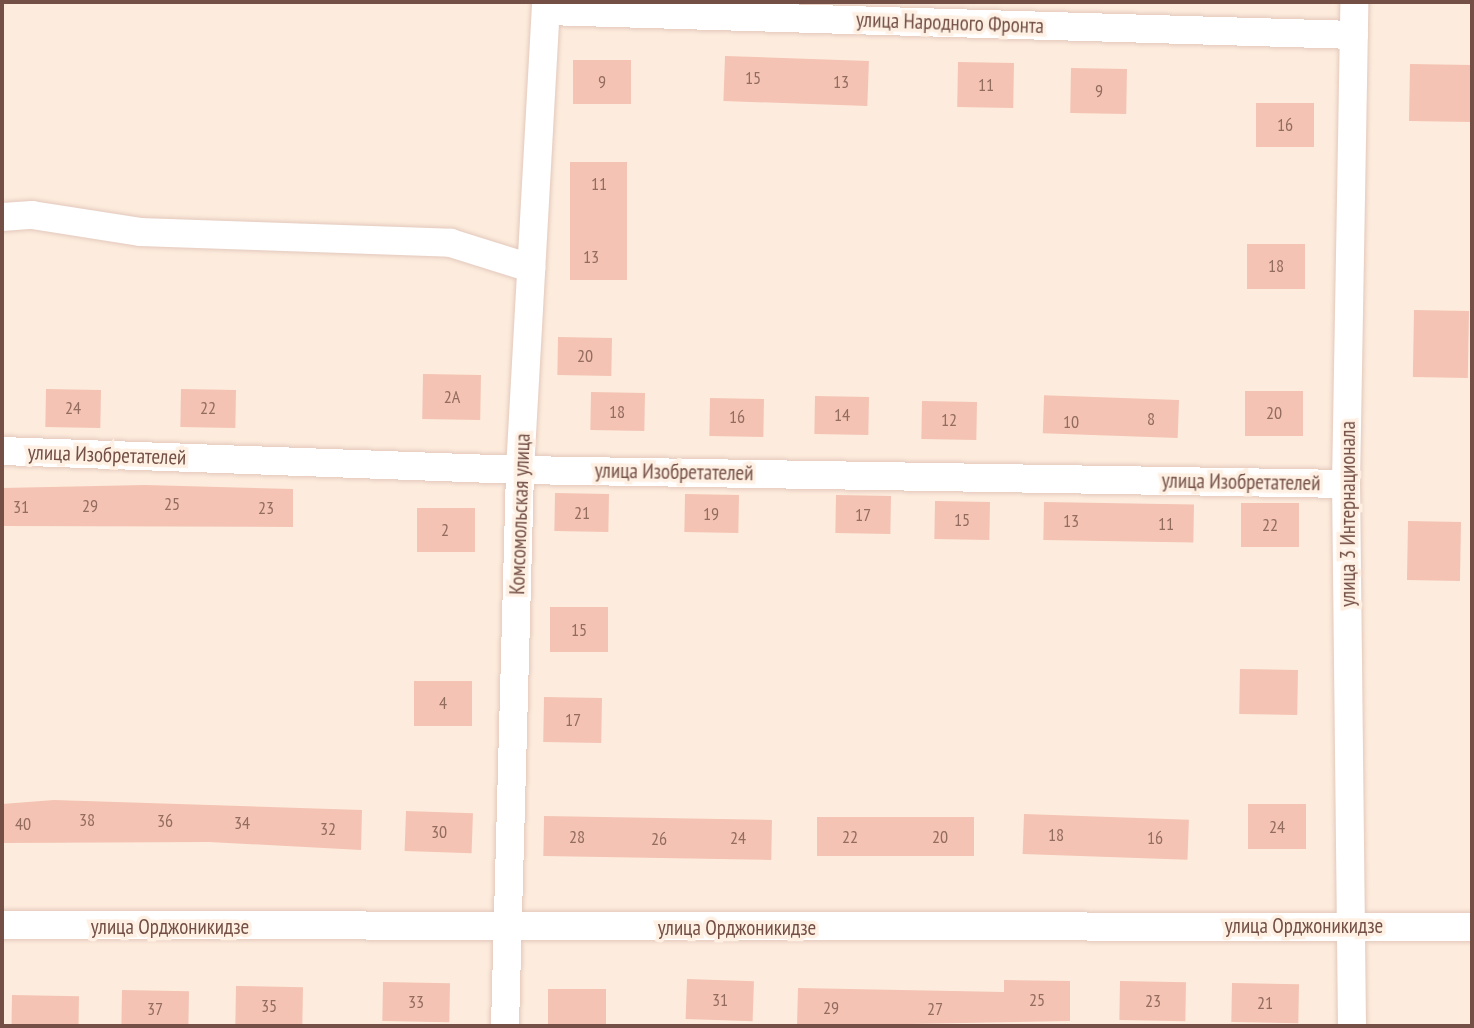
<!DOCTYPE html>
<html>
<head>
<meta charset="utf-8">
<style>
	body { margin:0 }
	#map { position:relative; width:1474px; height:1028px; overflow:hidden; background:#fdecdd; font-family:"PT Sans Narrow",sans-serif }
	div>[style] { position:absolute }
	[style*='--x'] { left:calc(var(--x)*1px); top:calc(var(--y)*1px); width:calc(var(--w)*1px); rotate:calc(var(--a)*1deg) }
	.building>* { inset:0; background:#f4c3b3; transform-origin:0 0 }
	.roads { filter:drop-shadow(0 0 2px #e3c8bc) drop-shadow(0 0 2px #e3c8bc) }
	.street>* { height:28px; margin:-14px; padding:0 14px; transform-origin:14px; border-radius:14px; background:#fff }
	span { translate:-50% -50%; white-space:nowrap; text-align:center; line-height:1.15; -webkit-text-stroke:7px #fff0e4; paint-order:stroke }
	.number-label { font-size:18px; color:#936c60 }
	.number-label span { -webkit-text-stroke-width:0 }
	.street-label { font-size:21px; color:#734f45 }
	.frame { position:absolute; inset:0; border:4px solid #734f45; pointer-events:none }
</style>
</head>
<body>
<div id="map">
	<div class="building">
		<i style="left:725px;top:56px;width:144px;height:45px;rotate:2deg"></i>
		<i style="left:573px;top:60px;width:58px;height:44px"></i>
		<i style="left:958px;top:62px;width:56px;height:45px;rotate:1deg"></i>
		<i style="left:1410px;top:64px;width:62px;height:57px;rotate:1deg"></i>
		<i style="left:1071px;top:68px;width:56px;height:45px;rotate:1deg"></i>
		<i style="left:1256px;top:103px;width:58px;height:44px"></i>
		<i style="left:570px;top:162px;width:57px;height:118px"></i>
		<i style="left:1247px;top:244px;width:58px;height:45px"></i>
		<i style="left:1414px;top:310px;width:55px;height:67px;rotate:1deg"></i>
		<i style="left:558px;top:337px;width:54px;height:38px;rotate:1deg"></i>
		<i style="left:423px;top:374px;width:58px;height:45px;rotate:1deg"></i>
		<i style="left:46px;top:389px;width:55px;height:38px;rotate:1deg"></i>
		<i style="left:181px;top:389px;width:55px;height:38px;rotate:1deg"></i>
		<i style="left:1245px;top:391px;width:58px;height:45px"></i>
		<i style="left:591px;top:392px;width:54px;height:38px;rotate:1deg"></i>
		<i style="left:815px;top:396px;width:54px;height:38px;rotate:1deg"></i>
		<i style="left:710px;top:398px;width:54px;height:38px;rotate:1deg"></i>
		<i style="left:1179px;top:400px;width:38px;height:135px;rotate:92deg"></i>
		<i style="left:922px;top:401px;width:55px;height:38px;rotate:1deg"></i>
		<i style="clip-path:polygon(145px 485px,293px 489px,293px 527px,2px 526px,2px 488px)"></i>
		<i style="left:555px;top:493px;width:54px;height:38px;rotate:1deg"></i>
		<i style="left:685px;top:494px;width:54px;height:38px;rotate:1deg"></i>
		<i style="left:836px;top:495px;width:55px;height:38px;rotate:1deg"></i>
		<i style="left:935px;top:501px;width:55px;height:38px;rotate:1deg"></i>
		<i style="left:1044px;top:502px;width:150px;height:38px;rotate:1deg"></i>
		<i style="left:1241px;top:503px;width:58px;height:44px"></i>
		<i style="left:417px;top:508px;width:58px;height:44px"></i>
		<i style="left:1408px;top:521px;width:53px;height:59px;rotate:1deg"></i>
		<i style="left:550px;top:607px;width:58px;height:45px"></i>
		<i style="left:1240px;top:669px;width:58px;height:45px;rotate:1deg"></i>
		<i style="left:414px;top:681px;width:58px;height:45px"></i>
		<i style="left:544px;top:697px;width:58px;height:45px;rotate:1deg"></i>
		<i style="clip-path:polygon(54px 800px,362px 810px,361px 850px,209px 842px,2px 843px,2px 804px)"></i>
		<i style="left:1248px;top:804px;width:58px;height:45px"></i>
		<i style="left:406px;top:811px;width:67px;height:40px;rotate:2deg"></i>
		<i style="left:1024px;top:814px;width:165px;height:40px;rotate:2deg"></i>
		<i style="left:544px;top:816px;width:228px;height:40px;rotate:1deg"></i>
		<i style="left:817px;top:817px;width:157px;height:39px"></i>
		<i style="left:687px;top:979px;width:67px;height:40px;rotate:2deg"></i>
		<i style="clip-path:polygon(1004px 980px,1070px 981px,1070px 1021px,797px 1026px,798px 988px,1004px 992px)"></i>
		<i style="left:1120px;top:981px;width:66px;height:39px;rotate:1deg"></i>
		<i style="left:383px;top:982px;width:67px;height:39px;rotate:1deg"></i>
		<i style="left:1232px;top:983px;width:67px;height:39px;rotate:1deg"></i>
		<i style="left:236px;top:986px;width:67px;height:39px;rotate:1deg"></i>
		<i style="left:548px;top:989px;width:58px;height:37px"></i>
		<i style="left:122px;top:990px;width:67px;height:36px;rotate:1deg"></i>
		<i style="left:12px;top:995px;width:67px;height:31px;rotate:1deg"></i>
	</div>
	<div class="roads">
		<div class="street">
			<i style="--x:546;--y:11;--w:808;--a:1.7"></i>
			<i style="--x:2;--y:217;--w:30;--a:-4"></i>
			<i style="--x:32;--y:215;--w:109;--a:8.9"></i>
			<i style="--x:140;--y:232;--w:311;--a:2"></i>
			<i style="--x:451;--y:243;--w:84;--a:17.4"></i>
			<i style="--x:2;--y:451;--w:518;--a:2.1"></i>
			<i style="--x:520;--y:470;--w:826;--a:0.97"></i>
			<i style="--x:2;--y:925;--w:1470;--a:0.08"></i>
			<i style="--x:505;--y:1026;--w:556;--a:-88.45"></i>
			<i style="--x:520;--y:470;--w:469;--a:-86.8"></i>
			<i style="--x:1352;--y:1026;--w:542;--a:-90.63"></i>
			<i style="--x:1346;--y:484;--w:482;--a:-89"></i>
		</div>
	</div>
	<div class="number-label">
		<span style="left:753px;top:78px">15</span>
		<span style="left:602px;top:82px">9</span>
		<span style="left:841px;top:82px">13</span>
		<span style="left:986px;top:85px">11</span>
		<span style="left:1099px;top:91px">9</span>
		<span style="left:1285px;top:125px">16</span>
		<span style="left:599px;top:184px">11</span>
		<span style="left:591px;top:257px">13</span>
		<span style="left:1276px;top:266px">18</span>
		<span style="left:585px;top:356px">20</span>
		<span style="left:452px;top:397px">2А</span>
		<span style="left:73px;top:408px">24</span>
		<span style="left:208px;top:408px">22</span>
		<span style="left:617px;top:412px">18</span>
		<span style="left:1274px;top:413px">20</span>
		<span style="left:842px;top:415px">14</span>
		<span style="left:737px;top:417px">16</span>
		<span style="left:1151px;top:419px">8</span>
		<span style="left:949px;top:420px">12</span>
		<span style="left:1071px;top:422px">10</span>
		<span style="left:172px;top:504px">25</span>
		<span style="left:90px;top:506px">29</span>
		<span style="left:21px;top:507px">31</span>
		<span style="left:266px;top:508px">23</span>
		<span style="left:582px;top:513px">21</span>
		<span style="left:711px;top:514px">19</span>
		<span style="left:863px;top:515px">17</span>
		<span style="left:962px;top:520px">15</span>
		<span style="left:1071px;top:521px">13</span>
		<span style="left:1166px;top:524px">11</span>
		<span style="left:1270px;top:525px">22</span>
		<span style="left:445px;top:530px">2</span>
		<span style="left:579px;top:630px">15</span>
		<span style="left:443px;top:703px">4</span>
		<span style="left:573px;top:720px">17</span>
		<span style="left:87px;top:820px">38</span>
		<span style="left:165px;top:821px">36</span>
		<span style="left:242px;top:823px">34</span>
		<span style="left:23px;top:824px">40</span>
		<span style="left:1277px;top:827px">24</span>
		<span style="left:328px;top:829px">32</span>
		<span style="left:439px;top:832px">30</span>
		<span style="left:1056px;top:835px">18</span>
		<span style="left:577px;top:837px">28</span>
		<span style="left:850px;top:837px">22</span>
		<span style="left:940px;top:837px">20</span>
		<span style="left:738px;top:838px">24</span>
		<span style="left:1155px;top:838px">16</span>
		<span style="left:659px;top:839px">26</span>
		<span style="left:720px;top:1000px">31</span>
		<span style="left:1037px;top:1000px">25</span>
		<span style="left:1153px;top:1001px">23</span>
		<span style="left:416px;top:1002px">33</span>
		<span style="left:1265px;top:1003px">21</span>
		<span style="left:269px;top:1006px">35</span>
		<span style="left:831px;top:1008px">29</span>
		<span style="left:155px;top:1009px">37</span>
		<span style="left:935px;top:1009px">27</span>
	</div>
	<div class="street-label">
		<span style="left:950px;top:23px;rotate:2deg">улица Народного Фронта</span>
		<span style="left:107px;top:455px;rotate:2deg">улица Изобретателей</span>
		<span style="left:674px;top:472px;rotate:1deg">улица Изобретателей</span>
		<span style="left:1241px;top:482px;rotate:1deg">улица Изобретателей</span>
		<span style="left:520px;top:514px;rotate:-88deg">Комсомольская улица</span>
		<span style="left:1348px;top:514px;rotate:-90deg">улица 3 Интернационала</span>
		<span style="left:1304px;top:926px">улица Орджоникидзе</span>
		<span style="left:170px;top:927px">улица Орджоникидзе</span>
		<span style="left:737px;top:928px">улица Орджоникидзе</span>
	</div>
	<div class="frame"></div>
</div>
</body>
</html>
